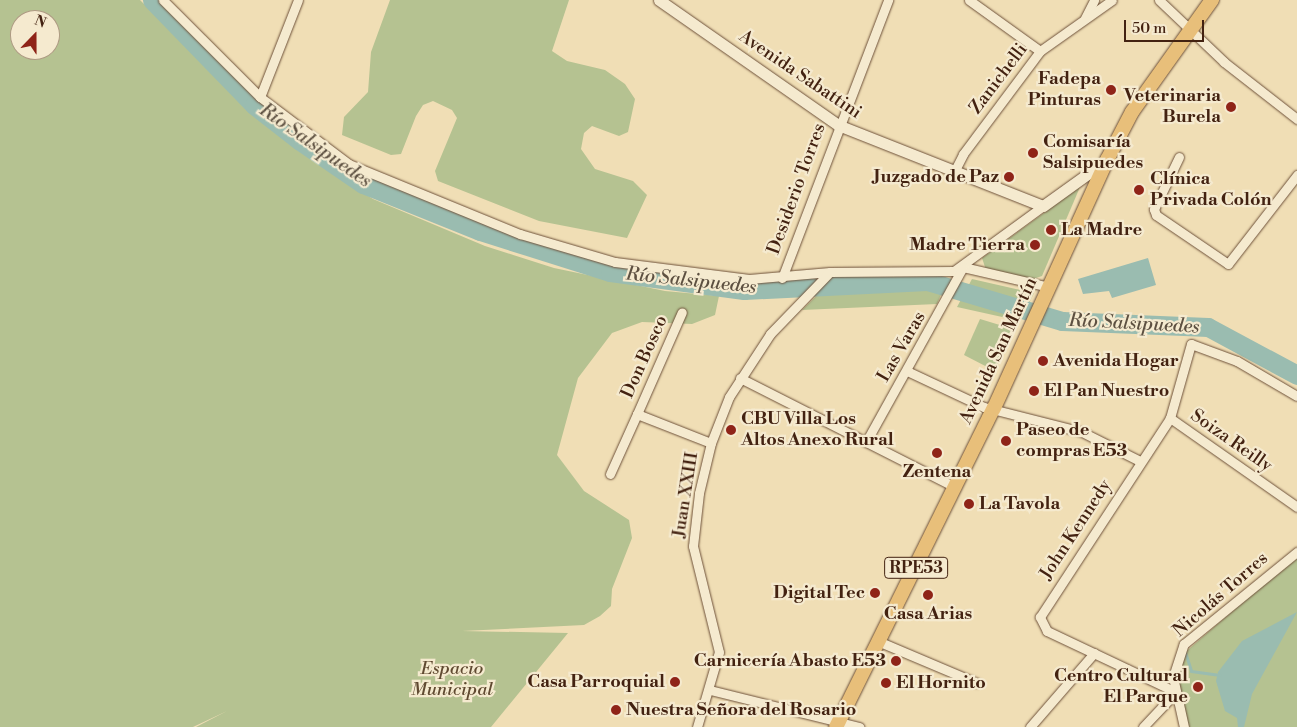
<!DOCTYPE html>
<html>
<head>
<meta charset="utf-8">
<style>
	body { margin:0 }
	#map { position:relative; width:1297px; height:727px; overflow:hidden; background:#f0deb5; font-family:"Libre Bodoni",serif }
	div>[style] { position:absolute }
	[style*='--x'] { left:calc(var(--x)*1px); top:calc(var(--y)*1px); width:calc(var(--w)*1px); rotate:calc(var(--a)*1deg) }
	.green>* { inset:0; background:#b5c291 }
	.water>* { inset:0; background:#9abcb0 }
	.stream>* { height:3px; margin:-1.5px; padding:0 1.5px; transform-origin:1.5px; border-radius:1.5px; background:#9abcb0 }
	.river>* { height:19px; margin:-9.5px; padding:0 9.5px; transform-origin:9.5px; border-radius:9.5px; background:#9abcb0 }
	.roads { filter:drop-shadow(0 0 1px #6e513a) drop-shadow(0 0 1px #6e513a) }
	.minor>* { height:9px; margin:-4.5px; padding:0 4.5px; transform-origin:4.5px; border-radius:4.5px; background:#f5eacf }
	.tertiary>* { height:11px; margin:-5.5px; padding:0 5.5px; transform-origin:5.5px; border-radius:5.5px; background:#f5eacf }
	.primary>* { height:14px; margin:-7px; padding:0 7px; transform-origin:7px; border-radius:7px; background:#e8bf7a }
	.dots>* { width:14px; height:14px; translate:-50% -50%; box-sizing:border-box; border:2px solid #f5eacf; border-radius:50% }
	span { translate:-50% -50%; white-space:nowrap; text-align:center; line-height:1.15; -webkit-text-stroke:4.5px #f5eacf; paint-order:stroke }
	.shield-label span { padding:1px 4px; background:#f5eacf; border:1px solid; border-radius:4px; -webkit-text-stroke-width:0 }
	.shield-label { font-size:16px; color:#432211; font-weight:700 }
	.street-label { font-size:18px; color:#432211 }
	.poi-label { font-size:18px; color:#432211; font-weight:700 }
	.right { translate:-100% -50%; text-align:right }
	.left { translate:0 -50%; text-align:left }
	.park-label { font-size:18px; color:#604a31; font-style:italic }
	.water-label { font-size:19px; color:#5d5041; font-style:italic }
	.north { position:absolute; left:10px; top:10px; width:50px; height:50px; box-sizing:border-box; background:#f5eacf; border:1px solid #ae9a83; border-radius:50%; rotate:22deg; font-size:14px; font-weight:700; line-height:20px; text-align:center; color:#432211 }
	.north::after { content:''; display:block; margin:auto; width:18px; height:22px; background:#8f2418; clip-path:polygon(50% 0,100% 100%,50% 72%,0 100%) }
	.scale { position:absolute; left:1124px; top:20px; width:80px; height:22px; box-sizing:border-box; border:2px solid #432211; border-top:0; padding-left:6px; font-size:15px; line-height:18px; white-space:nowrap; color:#432211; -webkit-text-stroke:4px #f5eacf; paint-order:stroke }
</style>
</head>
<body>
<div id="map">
	<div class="green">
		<i style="clip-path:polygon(evenodd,0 0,140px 0,257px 118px,297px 150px,373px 199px,485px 246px,554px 268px,665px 291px,719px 296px,715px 315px,692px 324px,642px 322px,612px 333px,578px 378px,557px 455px,584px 491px,629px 520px,632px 538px,612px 589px,611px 606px,600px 616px,584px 625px,462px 631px,568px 633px,491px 727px,196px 727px,227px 711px,193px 727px,0 727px,0 0,20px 20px,50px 20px,50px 50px,20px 50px,20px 20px)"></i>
		<i style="clip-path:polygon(390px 0,569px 0,552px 51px,567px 61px,605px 70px,625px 84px,635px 99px,628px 132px,619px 136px,592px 126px,584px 133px,581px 149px,595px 169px,633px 181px,647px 195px,627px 238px,539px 221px,438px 181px,435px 171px,457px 118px,452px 110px,433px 101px,423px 105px,416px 116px,401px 154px,391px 155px,342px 135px,344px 117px,368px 92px,371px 52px)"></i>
		<i style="clip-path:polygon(1080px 187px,1042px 276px,1033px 279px,986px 270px,982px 258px)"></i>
		<i style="clip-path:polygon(948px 278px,937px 304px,802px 310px,834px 279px)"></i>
		<i style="clip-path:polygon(972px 279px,1034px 293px,1020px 321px,957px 307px)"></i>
		<i style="clip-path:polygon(980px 319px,1013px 329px,995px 371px,964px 355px)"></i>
		<i style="clip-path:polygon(1297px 555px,1297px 727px,1187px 727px,1177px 676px,1182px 655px)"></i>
	</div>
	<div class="water">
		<i style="clip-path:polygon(1148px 258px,1156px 285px,1112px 298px,1109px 291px,1083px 294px,1078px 279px)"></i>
		<i style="clip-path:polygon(1297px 612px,1252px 694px,1244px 727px,1238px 727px,1237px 718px,1225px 711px,1216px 681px,1218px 672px,1242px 641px)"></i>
	</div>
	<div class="stream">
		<i style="--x:1185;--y:652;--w:20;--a:72"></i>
		<i style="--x:1191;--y:671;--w:29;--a:8"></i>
	</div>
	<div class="river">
		<i style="--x:152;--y:0;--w:146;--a:45.8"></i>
		<i style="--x:254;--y:105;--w:58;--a:38"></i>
		<i style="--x:300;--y:141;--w:76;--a:34.3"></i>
		<i style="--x:363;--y:184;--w:126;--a:21.9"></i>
		<i style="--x:480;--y:231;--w:136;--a:17.5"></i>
		<i style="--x:610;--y:272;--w:135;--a:7.7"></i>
		<i style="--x:744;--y:290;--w:183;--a:-2.8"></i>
		<i style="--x:927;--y:281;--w:141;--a:16.5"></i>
		<i style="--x:1062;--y:321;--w:146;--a:2.4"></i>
		<i style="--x:1208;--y:327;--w:101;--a:28.3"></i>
	</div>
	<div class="roads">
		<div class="minor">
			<i style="--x:163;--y:0;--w:137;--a:45"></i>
			<i style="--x:260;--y:97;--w:111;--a:37"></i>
			<i style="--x:349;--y:164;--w:185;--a:22.3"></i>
			<i style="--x:520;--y:234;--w:99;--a:16.4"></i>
			<i style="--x:615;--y:262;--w:135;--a:7.2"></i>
			<i style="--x:749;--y:279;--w:81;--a:-4.9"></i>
			<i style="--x:830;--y:272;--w:124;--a:-0.5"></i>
			<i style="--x:954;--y:271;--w:110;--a:-36.1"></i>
			<i style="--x:969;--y:0;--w:87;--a:35.7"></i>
			<i style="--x:1159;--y:0;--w:90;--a:43.6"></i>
			<i style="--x:1224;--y:62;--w:93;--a:38"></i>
			<i style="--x:1085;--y:18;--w:20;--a:-63"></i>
			<i style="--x:260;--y:97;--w:104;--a:-68.6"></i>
			<i style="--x:1179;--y:157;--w:58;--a:115.7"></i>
			<i style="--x:1154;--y:209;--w:6;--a:72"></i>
			<i style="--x:1156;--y:215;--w:87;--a:34.2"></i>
			<i style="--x:1228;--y:264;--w:113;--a:-52.2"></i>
			<i style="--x:954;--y:172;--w:20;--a:-63"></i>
			<i style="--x:963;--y:154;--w:129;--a:-53.2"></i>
			<i style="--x:1040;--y:51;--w:88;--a:-35.3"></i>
			<i style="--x:963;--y:267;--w:88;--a:13.1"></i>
			<i style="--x:782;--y:278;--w:298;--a:-69.1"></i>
			<i style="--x:907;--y:371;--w:85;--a:25.1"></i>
			<i style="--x:984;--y:407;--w:101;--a:14.3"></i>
			<i style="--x:1082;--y:432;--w:65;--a:26.6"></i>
			<i style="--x:740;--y:378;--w:241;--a:26.9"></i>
			<i style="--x:637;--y:414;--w:111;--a:-66.2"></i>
			<i style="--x:1170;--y:418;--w:155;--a:35"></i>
			<i style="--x:866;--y:442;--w:200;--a:-61"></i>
			<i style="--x:610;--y:474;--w:66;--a:-65.8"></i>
			<i style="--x:637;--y:414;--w:79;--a:21.4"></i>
			<i style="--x:880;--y:642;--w:105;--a:22.9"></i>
			<i style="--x:710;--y:690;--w:154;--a:13.9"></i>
			<i style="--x:697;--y:727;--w:78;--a:-73.7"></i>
			<i style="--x:719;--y:652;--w:109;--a:-103.8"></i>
			<i style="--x:693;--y:546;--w:53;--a:-83.5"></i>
			<i style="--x:699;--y:493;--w:51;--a:-76.5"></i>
			<i style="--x:711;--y:443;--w:49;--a:-68.6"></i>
			<i style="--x:729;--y:397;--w:75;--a:-56.9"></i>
			<i style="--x:770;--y:334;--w:86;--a:-45.9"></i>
			<i style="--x:1030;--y:727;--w:98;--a:-49.1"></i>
			<i style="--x:1143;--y:727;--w:48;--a:-46.7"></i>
			<i style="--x:1176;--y:692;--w:143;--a:-154.7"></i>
			<i style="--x:1047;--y:631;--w:16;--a:-117"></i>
			<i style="--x:1040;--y:617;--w:238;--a:-56.8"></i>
			<i style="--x:1170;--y:418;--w:77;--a:-74.2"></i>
			<i style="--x:1191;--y:344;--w:49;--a:20.3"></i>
			<i style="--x:1237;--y:361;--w:69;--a:30.3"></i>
			<i style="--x:1184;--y:727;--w:51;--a:-102.4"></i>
			<i style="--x:1173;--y:677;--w:35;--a:-72"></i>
			<i style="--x:1184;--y:644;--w:146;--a:-39.2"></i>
		</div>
		<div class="tertiary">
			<i style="--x:659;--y:0;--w:218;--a:34.9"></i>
			<i style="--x:838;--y:125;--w:220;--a:21.6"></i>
			<i style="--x:1043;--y:206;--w:79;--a:-35.7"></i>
		</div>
		<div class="primary">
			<i style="--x:836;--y:727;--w:356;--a:-63.7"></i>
			<i style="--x:994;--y:408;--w:273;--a:-65.5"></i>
			<i style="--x:1107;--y:160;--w:54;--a:-62.5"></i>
			<i style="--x:1132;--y:112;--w:138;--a:-54.5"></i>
		</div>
	</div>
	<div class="dots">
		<i style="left:1111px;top:90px;background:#8f2418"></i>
		<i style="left:1231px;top:107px;background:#8f2418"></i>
		<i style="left:1033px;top:153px;background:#8f2418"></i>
		<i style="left:1009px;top:177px;background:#8f2418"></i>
		<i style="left:1139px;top:190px;background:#8f2418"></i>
		<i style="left:1051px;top:230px;background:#8f2418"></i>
		<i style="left:1035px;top:245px;background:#8f2418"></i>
		<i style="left:1043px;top:361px;background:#8f2418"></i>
		<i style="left:1034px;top:391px;background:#8f2418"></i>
		<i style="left:731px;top:430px;background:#8f2418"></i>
		<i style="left:1006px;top:441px;background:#8f2418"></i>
		<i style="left:937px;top:453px;background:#8f2418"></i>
		<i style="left:969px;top:504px;background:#8f2418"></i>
		<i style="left:875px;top:593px;background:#8f2418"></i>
		<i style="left:928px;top:595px;background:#8f2418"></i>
		<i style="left:896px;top:661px;background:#8f2418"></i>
		<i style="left:675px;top:682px;background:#8f2418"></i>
		<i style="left:886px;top:683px;background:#8f2418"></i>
		<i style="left:1198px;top:687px;background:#8f2418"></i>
		<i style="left:616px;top:710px;background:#8f2418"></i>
	</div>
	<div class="shield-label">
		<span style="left:916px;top:568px">RPE53</span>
	</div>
	<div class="street-label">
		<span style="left:800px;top:75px;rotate:34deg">Avenida Sabattini</span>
		<span style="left:999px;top:79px;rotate:-53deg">Zanichelli</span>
		<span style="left:797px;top:189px;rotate:-70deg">Desiderio Torres</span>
		<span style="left:902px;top:347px;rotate:-60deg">Las Varas</span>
		<span style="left:999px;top:351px;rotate:-65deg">Avenida San Martín</span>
		<span style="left:645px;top:357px;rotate:-66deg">Don Bosco</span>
		<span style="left:1231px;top:441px;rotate:35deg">Soiza Reilly</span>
		<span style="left:686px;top:495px;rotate:-81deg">Juan XXIII</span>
		<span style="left:1076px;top:530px;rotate:-57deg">John Kennedy</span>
		<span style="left:1221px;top:595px;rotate:-41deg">Nicolás Torres</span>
	</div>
	<div class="poi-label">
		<span class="right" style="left:1101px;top:90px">Fadepa<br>Pinturas</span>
		<span class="right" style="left:1221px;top:107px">Veterinaria<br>Burela</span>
		<span class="left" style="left:1043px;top:153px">Comisaría<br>Salsipuedes</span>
		<span class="right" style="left:999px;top:177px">Juzgado de Paz</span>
		<span class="left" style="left:1150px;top:190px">Clínica<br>Privada Colón</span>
		<span class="left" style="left:1061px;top:230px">La Madre</span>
		<span class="right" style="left:1025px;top:245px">Madre Tierra</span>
		<span class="left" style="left:1053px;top:361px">Avenida Hogar</span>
		<span class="left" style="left:1044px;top:391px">El Pan Nuestro</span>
		<span class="left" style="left:741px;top:430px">CBU Villa Los<br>Altos Anexo Rural</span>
		<span class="left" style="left:1016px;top:441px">Paseo de<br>compras E53</span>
		<span style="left:937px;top:472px">Zentena</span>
		<span class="left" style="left:979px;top:504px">La Tavola</span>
		<span class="right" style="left:865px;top:593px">Digital Tec</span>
		<span style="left:928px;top:614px">Casa Arias</span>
		<span class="right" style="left:886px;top:661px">Carnicería Abasto E53</span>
		<span class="right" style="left:1188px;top:687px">Centro Cultural<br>El Parque</span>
		<span class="right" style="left:665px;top:682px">Casa Parroquial</span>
		<span class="left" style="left:896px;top:683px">El Hornito</span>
		<span class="left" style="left:626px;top:710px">Nuestra Señora del Rosario</span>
	</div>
	<div class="park-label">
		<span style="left:452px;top:680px">Espacio<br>Municipal</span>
	</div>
	<div class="water-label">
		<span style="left:315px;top:146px;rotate:35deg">Río Salsipuedes</span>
		<span style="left:691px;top:281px;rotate:6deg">Río Salsipuedes</span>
		<span style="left:1134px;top:324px;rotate:3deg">Río Salsipuedes</span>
	</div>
	<div class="north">N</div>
	<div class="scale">50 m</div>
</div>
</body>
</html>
